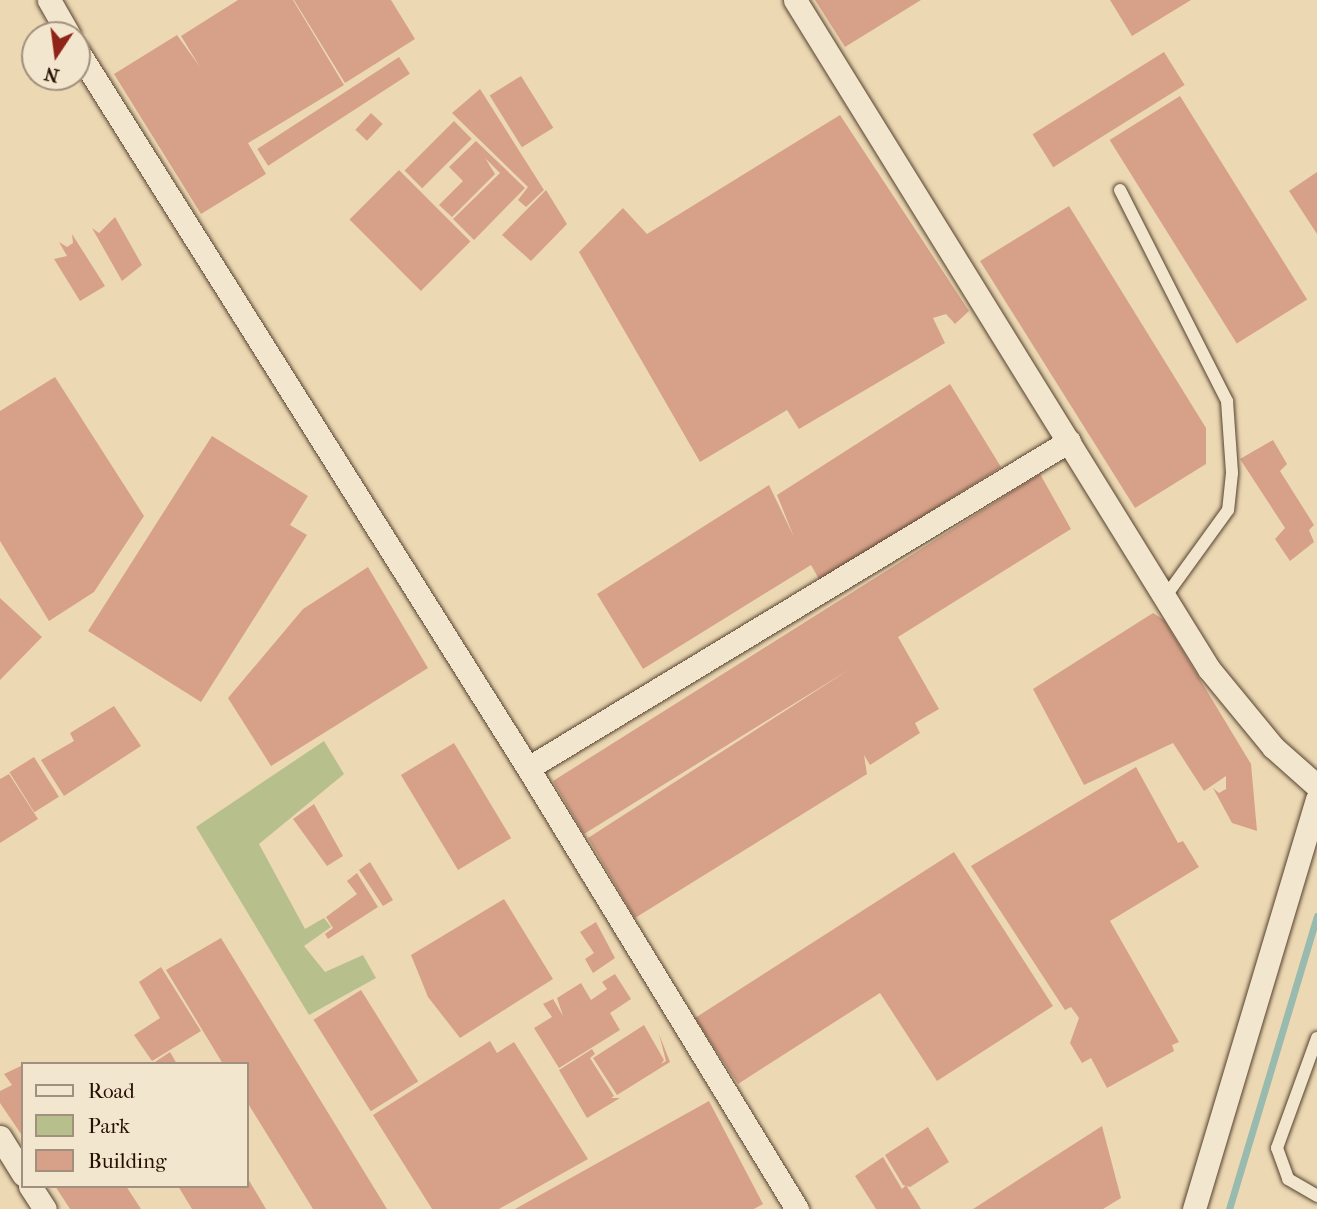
<!DOCTYPE html>
<html>
<head>
<meta charset="utf-8">
<style>
	body { margin:0 }
	#map { position:relative; width:1317px; height:1209px; overflow:hidden; background:#ecd9b3; font-family:"IM FELL French Canon",serif }
	div>[style] { position:absolute }
	[style*='--x'] { left:calc(var(--x)*1px); top:calc(var(--y)*1px); width:calc(var(--w)*1px); rotate:calc(var(--a)*1deg) }
	.green>* { inset:0; background:#b7bf8d }
	.stream>* { height:7px; margin:-3.5px; padding:0 3.5px; transform-origin:3.5px; border-radius:3.5px; background:#99baae }
	.building>* { inset:0; background:#d7a189; transform-origin:0 0 }
	.roads { filter:drop-shadow(0 0 2px #574230) drop-shadow(0 0 2px #574230) }
	.service>* { height:12px; margin:-6px; padding:0 6px; transform-origin:6px; border-radius:6px; background:#f3e6ce }
	.minor>* { height:23px; margin:-11.5px; padding:0 11.5px; transform-origin:11.5px; border-radius:11.5px; background:#f3e6ce }
	span { translate:-50% -50%; white-space:nowrap; text-align:center; line-height:1.15; -webkit-text-stroke:7px #f3e6ce; paint-order:stroke }
	.legend { position:absolute; left:21px; top:1062px; width:228px; height:126px; box-sizing:border-box; background:#f3e6ce; border:2px solid #a1907d; margin:0; padding:9px 12px; list-style:none; font-size:21px; color:#251004 }
	.legend li { display:flex; align-items:center; gap:14px; height:35px }
	.legend b { width:35px; border:2px solid #a1907d }
	.north { position:absolute; left:21px; top:21px; width:70px; height:70px; box-sizing:border-box; background:#f3e6ce; border:2px solid #a1907d; border-radius:50%; rotate:193deg; font-size:19px; font-weight:700; line-height:28px; text-align:center; color:#251004 }
	.north::after { content:''; display:block; margin:auto; width:24px; height:32px; background:#8f2418; clip-path:polygon(50% 0,100% 100%,50% 72%,0 100%) }
</style>
</head>
<body>
<div id="map">
	<div class="green">
		<i style="clip-path:polygon(324px 741px,344px 774px,259px 844px,305px 929px,324px 918px,331px 927px,304px 946px,325px 972px,363px 955px,376px 978px,309px 1015px,196px 827px)"></i>
	</div>
	<div class="stream">
		<i style="--x:1229;--y:1209;--w:306;--a:-73.3"></i>
	</div>
	<div class="building">
		<i style="clip-path:polygon(238px 0,293px 0,344px 85px,248px 143px,266px 174px,201px 214px,114px 74px,177px 35px,200px 67px,181px 36px)"></i>
		<i style="clip-path:polygon(294px 0,391px 0,415px 39px,345px 83px)"></i>
		<i style="clip-path:polygon(815px 0,921px 0,845px 47px)"></i>
		<i style="clip-path:polygon(1110px 0,1191px 0,1132px 36px)"></i>
		<i style="left:1164px;top:52px;width:39px;height:155px;rotate:58deg"></i>
		<i style="left:399px;top:57px;width:20px;height:169px;rotate:57deg"></i>
		<i style="left:521px;top:76px;width:61px;height:37px;rotate:58deg"></i>
		<i style="clip-path:polygon(480px 89px,544px 190px,526px 207px,518px 200px,528px 187px,452px 113px)"></i>
		<i style="left:1180px;top:96px;width:240px;height:83px;rotate:58deg"></i>
		<i style="left:371px;top:113px;width:16px;height:23px;rotate:43deg"></i>
		<i style="clip-path:polygon(840px 115px,969px 311px,955px 324px,946px 314px,933px 318px,945px 343px,799px 429px,787px 410px,700px 462px,579px 252px,623px 208px,647px 234px)"></i>
		<i style="left:454px;top:121px;width:25px;height:70px;rotate:45deg"></i>
		<i style="clip-path:polygon(476px 141px,525px 188px,474px 240px,453px 219px,500px 173px,485px 158px,495px 174px,452px 217px,439px 205px,463px 181px,449px 167px)"></i>
		<i style="left:399px;top:170px;width:101px;height:70px;rotate:45deg"></i>
		<i style="clip-path:polygon(1317px 172px,1317px 234px,1289px 191px)"></i>
		<i style="clip-path:polygon(546px 190px,567px 224px,531px 261px,502px 235px)"></i>
		<i style="clip-path:polygon(1069px 206px,1206px 428px,1206px 464px,1135px 508px,980px 261px)"></i>
		<i style="clip-path:polygon(115px 217px,142px 265px,122px 281px,92px 228px,99px 233px)"></i>
		<i style="clip-path:polygon(72px 234px,105px 286px,80px 301px,54px 259px,67px 256px,59px 242px,67px 247px,73px 243px)"></i>
		<i style="clip-path:polygon(55px 377px,144px 516px,94px 592px,49px 621px,0 541px,0 411px)"></i>
		<i style="clip-path:polygon(950px 384px,1001px 467px,820px 581px,811px 565px,643px 669px,597px 594px,769px 485px,794px 537px,777px 495px)"></i>
		<i style="clip-path:polygon(212px 436px,308px 496px,290px 525px,307px 535px,201px 702px,88px 631px)"></i>
		<i style="clip-path:polygon(1273px 440px,1287px 464px,1280px 471px,1314px 525px,1309px 530px,1314px 542px,1290px 561px,1275px 539px,1285px 528px,1240px 459px)"></i>
		<i style="clip-path:polygon(1040px 474px,1071px 529px,898px 637px,939px 709px,915px 723px,920px 733px,870px 765px,864px 755px,867px 774px,635px 918px,588px 838px,850px 669px,584px 834px,553px 781px)"></i>
		<i style="clip-path:polygon(368px 567px,428px 668px,271px 766px,228px 698px,303px 609px)"></i>
		<i style="clip-path:polygon(0 598px,42px 637px,0 680px)"></i>
		<i style="clip-path:polygon(1153px 613px,1164px 620px,1251px 764px,1257px 831px,1232px 823px,1213px 788px,1219px 793px,1226px 789px,1226px 776px,1204px 791px,1173px 743px,1084px 785px,1033px 689px)"></i>
		<i style="clip-path:polygon(114px 706px,141px 746px,64px 796px,41px 760px,74px 741px,70px 733px)"></i>
		<i style="left:454px;top:743px;width:111px;height:62px;rotate:59deg"></i>
		<i style="left:34px;top:757px;width:47px;height:29px;rotate:58deg"></i>
		<i style="clip-path:polygon(1136px 767px,1178px 843px,1183px 841px,1199px 867px,1110px 921px,1179px 1042px,1172px 1045px,1174px 1051px,1107px 1088px,1091px 1058px,1082px 1063px,1070px 1043px,1079px 1018px,1071px 1007px,1065px 1010px,971px 866px)"></i>
		<i style="clip-path:polygon(9px 774px,38px 819px,0 843px,0 779px)"></i>
		<i style="clip-path:polygon(314px 804px,343px 856px,327px 866px,293px 819px)"></i>
		<i style="clip-path:polygon(954px 852px,1053px 1006px,937px 1081px,880px 993px,738px 1084px,695px 1018px)"></i>
		<i style="clip-path:polygon(370px 862px,393px 900px,383px 906px,359px 870px)"></i>
		<i style="clip-path:polygon(357px 873px,378px 907px,328px 939px,325px 934px,333px 928px,326px 917px,357px 894px,347px 881px)"></i>
		<i style="clip-path:polygon(504px 899px,553px 979px,460px 1038px,428px 997px,411px 955px)"></i>
		<i style="clip-path:polygon(596px 922px,615px 958px,593px 973px,585px 959px,594px 953px,580px 932px)"></i>
		<i style="clip-path:polygon(221px 938px,387px 1209px,313px 1209px,247px 1102px,247px 1064px,223px 1064px,166px 970px)"></i>
		<i style="clip-path:polygon(161px 967px,201px 1031px,152px 1061px,134px 1035px,160px 1018px,139px 982px)"></i>
		<i style="clip-path:polygon(615px 974px,631px 999px,610px 1013px,620px 1030px,559px 1068px,534px 1028px,552px 1017px,543px 1004px,553px 999px,563px 1016px,557px 998px,581px 983px,591px 1000px,607px 989px,602px 982px)"></i>
		<i style="left:361px;top:990px;width:108px;height:56px;rotate:58deg"></i>
		<i style="clip-path:polygon(644px 1025px,664px 1060px,661px 1064px,666px 1061px,659px 1034px,670px 1062px,617px 1095px,593px 1058px)"></i>
		<i style="clip-path:polygon(490px 1041px,497px 1053px,514px 1042px,588px 1159px,499px 1209px,432px 1209px,373px 1115px)"></i>
		<i style="clip-path:polygon(592px 1049px,595px 1054px,590px 1058px,614px 1096px,611px 1098px,620px 1098px,587px 1118px,559px 1070px)"></i>
		<i style="clip-path:polygon(170px 1052px,177px 1064px,152px 1064px)"></i>
		<i style="clip-path:polygon(23px 1065px,23px 1137px,0 1103px,0 1091px,12px 1085px,4px 1074px)"></i>
		<i style="clip-path:polygon(709px 1101px,763px 1204px,754px 1209px,515px 1209px)"></i>
		<i style="clip-path:polygon(1102px 1126px,1121px 1198px,1103px 1209px,973px 1209px)"></i>
		<i style="clip-path:polygon(928px 1127px,949px 1162px,910px 1187px,903px 1185px,885px 1155px)"></i>
		<i style="clip-path:polygon(883px 1157px,902px 1189px,906px 1185px,921px 1209px,876px 1209px,855px 1176px)"></i>
		<i style="clip-path:polygon(247px 1177px,266px 1209px,192px 1209px,178px 1186px,247px 1186px)"></i>
		<i style="clip-path:polygon(55px 1186px,126px 1186px,141px 1209px,70px 1209px)"></i>
	</div>
	<div class="roads">
		<div class="service">
			<i style="--x:1120;--y:190;--w:237;--a:63.1"></i>
			<i style="--x:1227;--y:401;--w:72;--a:86"></i>
			<i style="--x:1232;--y:473;--w:37;--a:96"></i>
			<i style="--x:1228;--y:510;--w:107;--a:125.9"></i>
			<i style="--x:1317;--y:1038;--w:117;--a:110"></i>
			<i style="--x:1277;--y:1148;--w:33;--a:70"></i>
			<i style="--x:1288;--y:1179;--w:34;--a:30"></i>
		</div>
		<div class="minor">
			<i style="--x:49;--y:0;--w:40;--a:60.3"></i>
			<i style="--x:795;--y:0;--w:787;--a:58.25"></i>
			<i style="--x:1209;--y:669;--w:101;--a:50.6"></i>
			<i style="--x:1273;--y:747;--w:59;--a:41.6"></i>
			<i style="--x:77;--y:50;--w:848;--a:57.87"></i>
			<i style="--x:528;--y:768;--w:517;--a:58.62"></i>
			<i style="--x:528;--y:768;--w:632;--a:-31.15"></i>
			<i style="--x:0;--y:1137;--w:44;--a:58.1"></i>
			<i style="--x:30;--y:1186;--w:27;--a:57"></i>
			<i style="--x:1194;--y:1209;--w:428;--a:-73.3"></i>
		</div>
	</div>
	<ul class="legend">
	<li><b style="height:9px;background:#f3e6ce"></b>Road</li>
	<li><b style="height:19px;background:#b7bf8d"></b>Park</li>
	<li><b style="height:19px;background:#d7a189"></b>Building</li>
	</ul>
	<div class="north">N</div>
</div>
</body>
</html>
